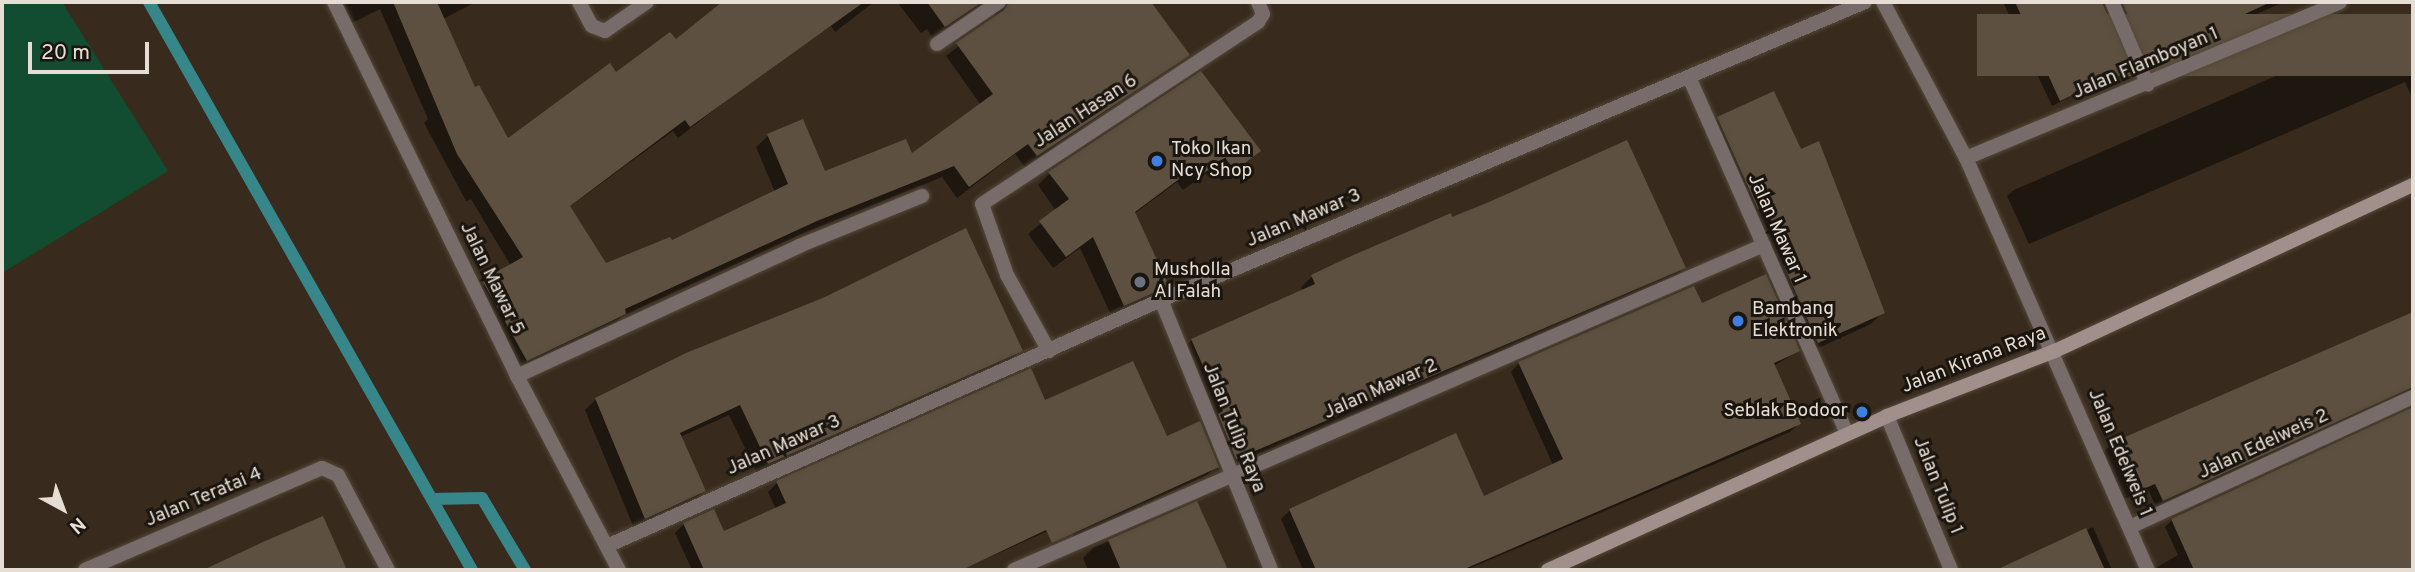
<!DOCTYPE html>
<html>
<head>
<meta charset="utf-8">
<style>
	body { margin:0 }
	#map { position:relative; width:2415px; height:572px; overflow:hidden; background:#382b1d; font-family:Overpass,sans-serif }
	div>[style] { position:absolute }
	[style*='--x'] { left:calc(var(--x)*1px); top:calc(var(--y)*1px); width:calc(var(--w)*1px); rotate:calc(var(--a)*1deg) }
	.green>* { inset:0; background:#124d31 }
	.shadow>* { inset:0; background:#0007 }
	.stream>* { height:12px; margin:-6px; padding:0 6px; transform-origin:6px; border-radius:6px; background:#378689 }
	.building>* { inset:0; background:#5d5040; transform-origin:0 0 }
	.roads { filter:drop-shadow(0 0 2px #54483a) drop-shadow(0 0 2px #54483a) }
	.street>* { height:14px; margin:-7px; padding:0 7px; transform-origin:7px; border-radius:7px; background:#776c6a }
	.secondary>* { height:14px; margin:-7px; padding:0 7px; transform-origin:7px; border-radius:7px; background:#a08f8b }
	.dots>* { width:19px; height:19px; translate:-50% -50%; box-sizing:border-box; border:4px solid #1a150e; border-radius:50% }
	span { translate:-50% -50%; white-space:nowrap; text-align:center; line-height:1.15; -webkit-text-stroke:6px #1a150e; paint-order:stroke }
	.street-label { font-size:19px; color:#e6ded5 }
	.poi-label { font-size:19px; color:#e6ded5 }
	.left { translate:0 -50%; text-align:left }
	.right { translate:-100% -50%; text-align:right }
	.frame { position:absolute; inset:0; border:4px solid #e6ded5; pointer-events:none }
	.north { position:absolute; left:28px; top:474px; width:70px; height:70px; -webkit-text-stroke:5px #1a150e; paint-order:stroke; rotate:139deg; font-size:19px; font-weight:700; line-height:28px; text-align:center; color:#e6ded5 }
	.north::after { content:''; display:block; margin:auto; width:24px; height:32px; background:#e6ded5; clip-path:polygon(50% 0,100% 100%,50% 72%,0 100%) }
	.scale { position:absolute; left:28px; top:42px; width:121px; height:32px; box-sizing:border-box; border:4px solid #e6ded5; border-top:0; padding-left:9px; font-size:21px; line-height:24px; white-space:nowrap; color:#e6ded5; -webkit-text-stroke:5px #1a150e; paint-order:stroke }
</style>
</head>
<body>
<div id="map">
	<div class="green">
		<i style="clip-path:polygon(2px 2px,62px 2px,168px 171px,2px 273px)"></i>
	</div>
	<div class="shadow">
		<i style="clip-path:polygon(330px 2px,476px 2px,443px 19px,474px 90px,508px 140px,675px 42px,730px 2px,874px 2px,835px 32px,831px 26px,769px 68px,678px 138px,673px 131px,569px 207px,605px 265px,671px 242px,775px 192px,756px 147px,768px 136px,824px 174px,911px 155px,981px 105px,946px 56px,994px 19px,996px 7px,981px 5px,932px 37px,927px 29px,921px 33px,897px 2px,1148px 2px,1188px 55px,1025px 167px,1015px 154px,957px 198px,942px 177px,804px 233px,622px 316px,613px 325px,515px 371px,472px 293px,511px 266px,471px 199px,466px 201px,424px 123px,428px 119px,380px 9px,342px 28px)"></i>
		<i style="clip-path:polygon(2003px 2px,2103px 2px,2128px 67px,2052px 106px)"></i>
		<i style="clip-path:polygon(2105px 2px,2284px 2px,2140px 65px,2114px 5px)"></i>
		<i style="clip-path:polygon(2413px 16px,2413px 100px,2405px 82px,2029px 244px,2007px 196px,2014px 190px)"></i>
		<i style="clip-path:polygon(1718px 119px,1800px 151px,1883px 312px,1871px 324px,1805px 354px,1706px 131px)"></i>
		<i style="clip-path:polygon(1258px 151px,1222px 181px,1213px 169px,1183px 190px,1177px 182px,1134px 214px,1167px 286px,1155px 298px,1112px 317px,1080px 248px,1053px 268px,1028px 234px,1056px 211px,1038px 185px,1050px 173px)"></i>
		<i style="clip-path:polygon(1451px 219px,1684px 268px,1674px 278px,1226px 468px,1181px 350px,1192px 340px,1303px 291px,1301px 287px,1312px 277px)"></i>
		<i style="clip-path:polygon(1701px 306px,1798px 351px,1774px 366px,1799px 424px,1790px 432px,1466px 570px,1303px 570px,1281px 519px,1290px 510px,1483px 498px,1553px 465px,1511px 372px,1519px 363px)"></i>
		<i style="clip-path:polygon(2413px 314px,2413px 399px,2401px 394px,2156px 507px,2148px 489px,2124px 499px,2103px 452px,2110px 446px)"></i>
		<i style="clip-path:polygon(1020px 351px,1010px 361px,757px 473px,729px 415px,680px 437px,704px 491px,694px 501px,634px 528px,585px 410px,596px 399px,686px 355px)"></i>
		<i style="clip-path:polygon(1044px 402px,1166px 439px,1216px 466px,1207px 475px,1075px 537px,1068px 522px,961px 570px,692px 570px,675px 533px,684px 524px,723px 533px,776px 509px,768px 492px,777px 483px)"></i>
		<i style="clip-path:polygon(2413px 409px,2413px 570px,2152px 570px,2178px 555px,2165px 527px,2172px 520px)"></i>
		<i style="clip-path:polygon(1197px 503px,1227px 570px,1088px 570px,1083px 558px,1093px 548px)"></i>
		<i style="clip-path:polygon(322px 518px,347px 570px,204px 570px)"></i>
		<i style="clip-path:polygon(2093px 527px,2112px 570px,2043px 570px,2037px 557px,2044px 550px)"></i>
	</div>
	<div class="stream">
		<i style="--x:149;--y:2;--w:653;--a:60.37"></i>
		<i style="--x:432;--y:499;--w:50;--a:-1.1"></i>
		<i style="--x:482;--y:498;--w:84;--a:59.2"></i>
	</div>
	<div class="building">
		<i style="clip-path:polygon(393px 2px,437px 2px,475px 87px,479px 85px,508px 138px,610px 63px,616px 72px,670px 32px,676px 39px,722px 2px,864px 2px,690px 127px,685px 120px,570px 206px,606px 263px,670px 237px,672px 240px,788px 184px,767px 134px,803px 119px,825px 171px,906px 139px,912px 153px,993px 94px,956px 43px,1004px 10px,1009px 2px,1151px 2px,1190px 55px,1037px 156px,1028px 144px,969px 187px,954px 166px,817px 221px,625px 309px,626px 314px,527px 361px,482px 280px,523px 257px,457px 154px)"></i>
		<i style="clip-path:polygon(927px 2px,982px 2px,945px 27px)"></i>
		<i style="clip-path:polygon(2015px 2px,2102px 2px,2130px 67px,2060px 101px)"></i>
		<i style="clip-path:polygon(2122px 2px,2271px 2px,2147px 59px)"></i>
		<i style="left:2413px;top:14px;width:62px;height:436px;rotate:90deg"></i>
		<i style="clip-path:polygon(1201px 71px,1261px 151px,1235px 170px,1225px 158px,1196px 179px,1190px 171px,1135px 212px,1169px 286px,1124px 306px,1093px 237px,1066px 257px,1039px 221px,1069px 199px,1048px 172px)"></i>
		<i style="clip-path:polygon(1774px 91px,1801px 149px,1819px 141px,1885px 313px,1818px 343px,1784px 266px,1790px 263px,1765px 206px,1758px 209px,1717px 117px)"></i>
		<i style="clip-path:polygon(1627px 140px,1686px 268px,1236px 459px,1218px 414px,1223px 411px,1191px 339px,1315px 284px,1311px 275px,1349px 257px,1451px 213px,1452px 217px,1489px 202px)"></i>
		<i style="clip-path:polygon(966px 228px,1023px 351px,768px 464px,740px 405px,680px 433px,706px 491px,645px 519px,595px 398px,686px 353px,825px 297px)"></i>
		<i style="clip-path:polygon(1766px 274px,1800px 351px,1774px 363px,1801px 424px,1462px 570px,1316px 570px,1289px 509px,1456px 433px,1484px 496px,1563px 459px,1518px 362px,1694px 286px,1702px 303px)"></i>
		<i style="clip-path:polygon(2413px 312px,2413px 387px,2163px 501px,2155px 484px,2131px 494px,2109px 444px)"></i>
		<i style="clip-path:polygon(1133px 361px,1167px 436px,1200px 421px,1219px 467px,1052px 543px,1046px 530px,962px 570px,704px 570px,683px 523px,714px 509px,724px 531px,786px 503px,776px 481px,1031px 368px,1045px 400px)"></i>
		<i style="clip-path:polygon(2413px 407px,2413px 570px,2194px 570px,2171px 519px)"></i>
		<i style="clip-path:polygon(1197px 501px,1228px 570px,1121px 570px,1108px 540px)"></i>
		<i style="clip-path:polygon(323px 516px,347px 570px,203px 570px,263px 542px)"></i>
		<i style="clip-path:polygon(2086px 528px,2105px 570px,1996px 570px)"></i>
	</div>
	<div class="roads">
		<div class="street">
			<i style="--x:334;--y:2;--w:416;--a:63.9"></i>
			<i style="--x:517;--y:376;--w:219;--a:62.3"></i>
			<i style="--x:579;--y:2;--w:27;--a:62"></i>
			<i style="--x:592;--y:26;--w:14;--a:21"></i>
			<i style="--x:605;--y:31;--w:51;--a:-34.6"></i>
			<i style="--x:1883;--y:2;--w:177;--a:62"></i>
			<i style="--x:1966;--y:158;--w:450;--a:66.2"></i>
			<i style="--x:2112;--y:2;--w:90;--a:66.6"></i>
			<i style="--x:937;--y:44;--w:75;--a:-34.1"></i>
			<i style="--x:1689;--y:77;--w:389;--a:66.1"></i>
			<i style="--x:1966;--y:158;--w:405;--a:-22.6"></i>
			<i style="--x:1161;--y:300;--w:292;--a:67.8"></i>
			<i style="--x:1049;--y:351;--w:87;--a:-118.9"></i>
			<i style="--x:1007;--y:275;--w:75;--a:-109.4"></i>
			<i style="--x:982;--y:204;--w:331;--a:-33.4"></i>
			<i style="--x:1258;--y:22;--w:9;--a:-58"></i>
			<i style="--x:1263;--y:14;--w:13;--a:-113"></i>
			<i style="--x:517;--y:376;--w:311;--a:-24.7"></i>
			<i style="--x:799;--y:246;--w:133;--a:-22.1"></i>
			<i style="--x:1887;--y:416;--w:167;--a:67.4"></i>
			<i style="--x:2130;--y:527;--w:311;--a:-24.7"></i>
			<i style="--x:607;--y:546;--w:606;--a:-23.94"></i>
			<i style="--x:1161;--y:300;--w:764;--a:-22.94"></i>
			<i style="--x:85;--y:570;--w:258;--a:-23.3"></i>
			<i style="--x:322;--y:468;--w:17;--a:24"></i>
			<i style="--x:338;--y:475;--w:107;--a:62.2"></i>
			<i style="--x:1014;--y:570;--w:817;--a:-23.43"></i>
		</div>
		<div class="secondary">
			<i style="--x:1548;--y:570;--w:372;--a:-24.4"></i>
			<i style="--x:1887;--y:416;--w:180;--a:-21.2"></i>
			<i style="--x:2055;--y:351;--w:395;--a:-24.9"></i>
		</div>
	</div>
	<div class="dots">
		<i style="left:1157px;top:161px;background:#3f7fe0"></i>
		<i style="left:1140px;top:282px;background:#6b7280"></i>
		<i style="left:1738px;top:321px;background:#3f7fe0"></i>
		<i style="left:1862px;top:412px;background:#3f7fe0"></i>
	</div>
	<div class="street-label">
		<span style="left:2146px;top:64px;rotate:-23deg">Jalan Flamboyan 1</span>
		<span style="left:1086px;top:112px;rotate:-33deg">Jalan Hasan 6</span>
		<span style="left:1304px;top:219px;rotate:-23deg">Jalan Mawar 3</span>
		<span style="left:1776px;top:229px;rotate:66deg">Jalan Mawar 1</span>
		<span style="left:491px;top:279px;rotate:64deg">Jalan Mawar 5</span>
		<span style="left:1974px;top:361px;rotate:-21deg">Jalan Kirana Raya</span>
		<span style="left:1381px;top:390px;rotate:-24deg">Jalan Mawar 2</span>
		<span style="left:1233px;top:428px;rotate:68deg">Jalan Tulip Raya</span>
		<span style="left:2264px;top:445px;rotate:-25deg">Jalan Edelweis 2</span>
		<span style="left:784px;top:446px;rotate:-24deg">Jalan Mawar 3</span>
		<span style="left:2119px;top:453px;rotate:67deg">Jalan Edelweis 1</span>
		<span style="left:1937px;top:486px;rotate:68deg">Jalan Tulip 1</span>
		<span style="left:204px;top:498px;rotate:-23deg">Jalan Teratai 4</span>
	</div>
	<div class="poi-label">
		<span class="left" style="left:1171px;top:161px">Toko Ikan<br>Ncy Shop</span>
		<span class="left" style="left:1154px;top:282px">Musholla<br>Al Falah</span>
		<span class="left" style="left:1752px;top:321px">Bambang<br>Elektronik</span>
		<span class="right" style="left:1848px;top:412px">Seblak Bodoor</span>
	</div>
	<div class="frame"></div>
	<div class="north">N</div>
	<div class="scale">20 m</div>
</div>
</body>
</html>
